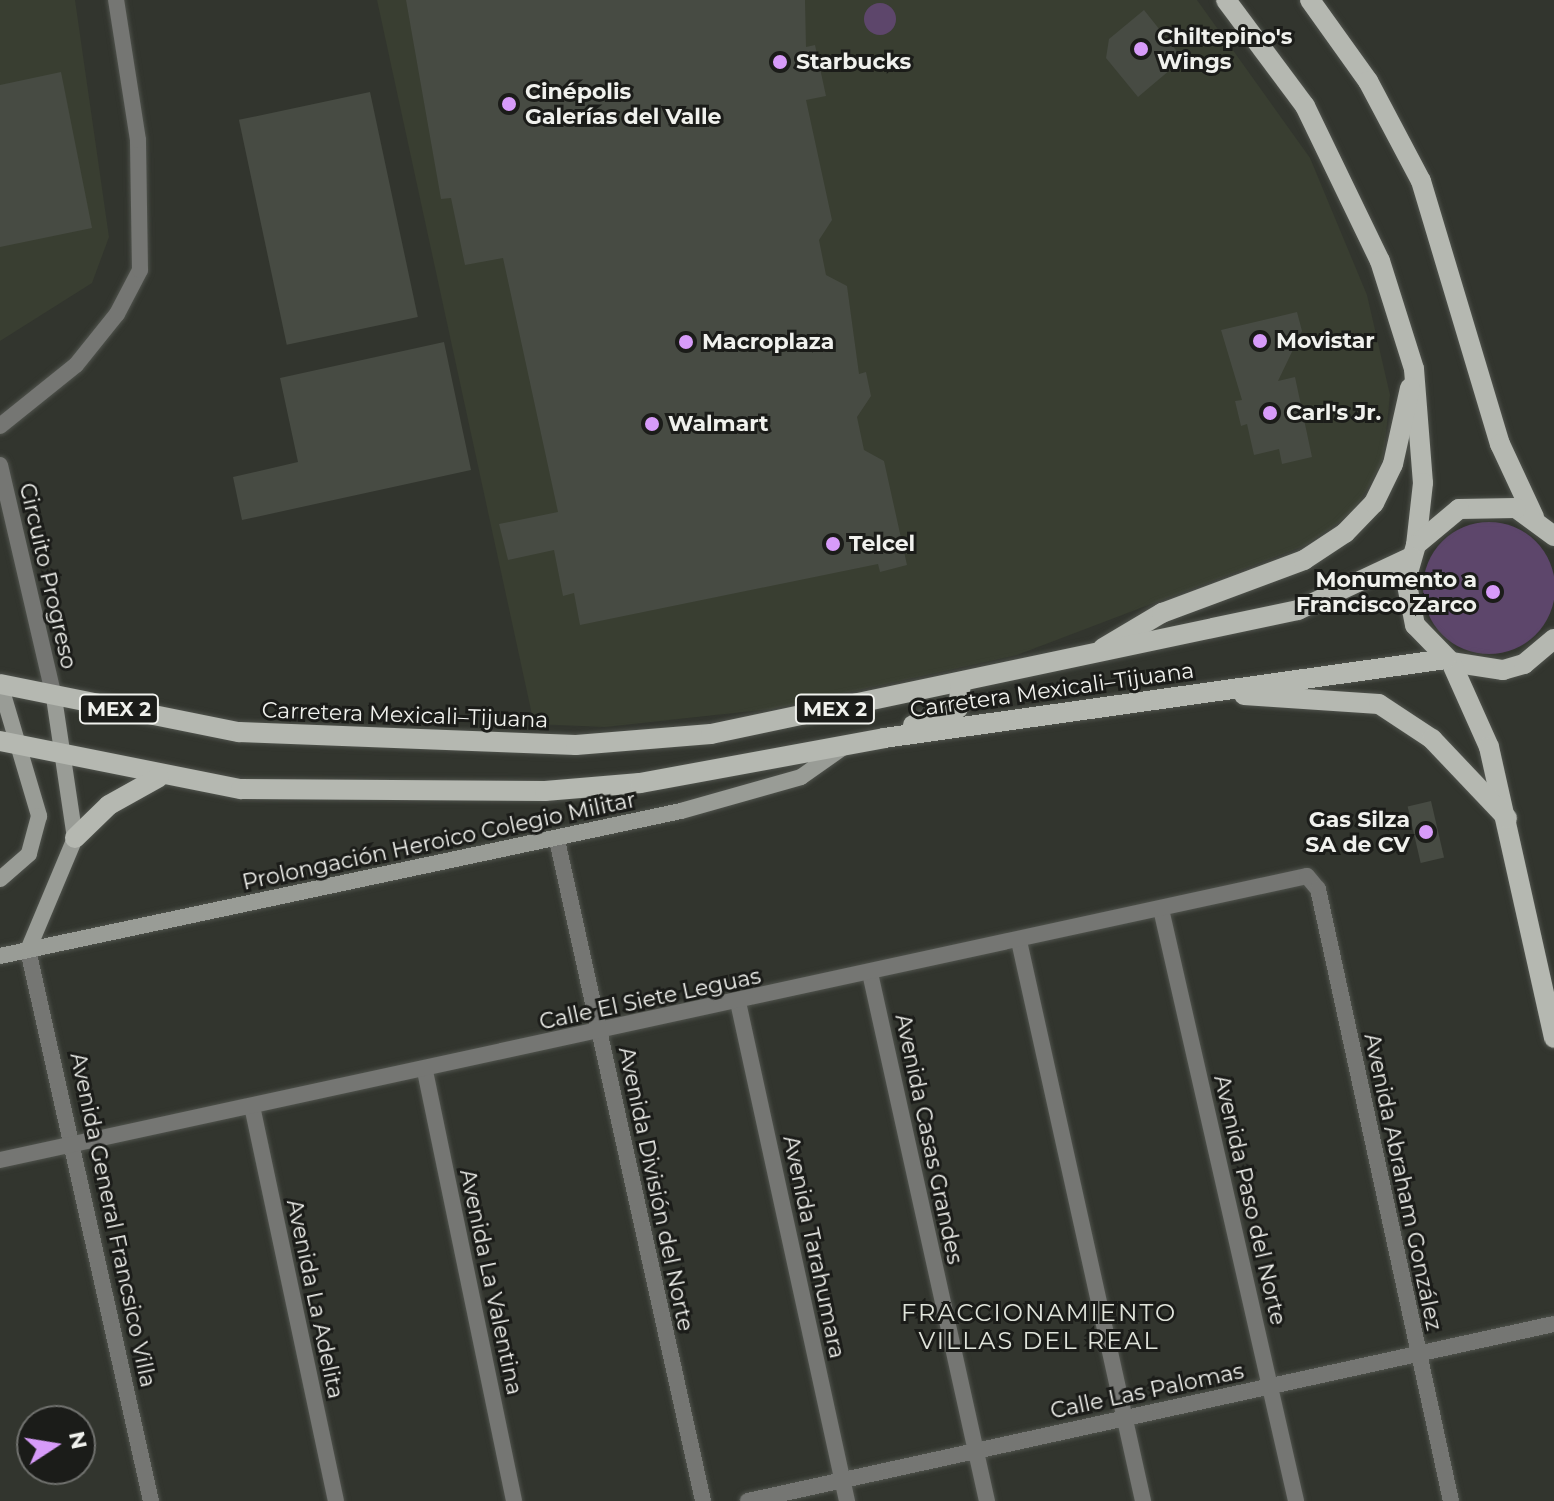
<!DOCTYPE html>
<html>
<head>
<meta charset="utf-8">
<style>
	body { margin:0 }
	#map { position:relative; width:1554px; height:1501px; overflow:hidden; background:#32352e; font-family:Montserrat,sans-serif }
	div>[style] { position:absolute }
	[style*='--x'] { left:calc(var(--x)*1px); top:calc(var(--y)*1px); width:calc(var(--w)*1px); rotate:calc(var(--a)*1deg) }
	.built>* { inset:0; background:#393e31 }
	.green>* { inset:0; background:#5d466b }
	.round { border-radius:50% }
	.building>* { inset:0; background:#474b43; transform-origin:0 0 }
	.roads { filter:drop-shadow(0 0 2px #50534d) drop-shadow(0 0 2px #50534d) }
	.street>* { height:16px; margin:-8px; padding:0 8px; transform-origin:8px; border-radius:8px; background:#757673 }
	.secondary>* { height:16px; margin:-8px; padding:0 8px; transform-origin:8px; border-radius:8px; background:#999c96 }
	.primary>* { height:20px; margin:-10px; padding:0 10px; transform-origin:10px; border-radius:10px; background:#b5b8b1 }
	.dots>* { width:22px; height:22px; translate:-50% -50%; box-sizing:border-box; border:4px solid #1b1c19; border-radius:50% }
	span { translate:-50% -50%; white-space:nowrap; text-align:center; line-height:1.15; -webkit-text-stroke:6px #1b1c19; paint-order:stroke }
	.shield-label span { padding:2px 6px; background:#1b1c19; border:2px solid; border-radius:6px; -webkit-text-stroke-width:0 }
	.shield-label { font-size:20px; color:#f0f1ed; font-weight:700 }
	.poi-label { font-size:22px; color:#f0f1ed; font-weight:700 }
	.left { translate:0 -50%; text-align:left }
	.right { translate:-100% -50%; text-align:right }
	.street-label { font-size:22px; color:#f0f1ed }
	.neighbourhood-label { font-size:24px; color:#e0e4db; letter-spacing:2px }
	.north { position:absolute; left:16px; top:1405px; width:80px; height:80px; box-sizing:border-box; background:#1b1c19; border:2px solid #70716e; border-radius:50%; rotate:78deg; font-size:22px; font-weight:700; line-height:32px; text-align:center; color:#f0f1ed }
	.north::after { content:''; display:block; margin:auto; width:28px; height:36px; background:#d79bf9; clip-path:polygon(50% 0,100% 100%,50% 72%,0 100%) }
</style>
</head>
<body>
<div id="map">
	<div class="built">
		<i style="clip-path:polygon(0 0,75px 0,109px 237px,92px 283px,0 341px)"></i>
		<i style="clip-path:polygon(377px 0,1197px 0,1310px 158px,1367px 295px,1390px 395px,1383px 462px,1353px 512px,1306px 545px,1017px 655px,772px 709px,605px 727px,534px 724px)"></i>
	</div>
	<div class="green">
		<i class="round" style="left:864px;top:3px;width:32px;height:32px"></i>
		<i class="round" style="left:1423px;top:522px;width:132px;height:132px"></i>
	</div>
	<div class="building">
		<i style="clip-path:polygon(406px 0,805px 0,806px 47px,815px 45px,826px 96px,806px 100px,832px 220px,819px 240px,826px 275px,847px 286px,859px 374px,866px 372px,871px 396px,857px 417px,864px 450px,884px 461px,907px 565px,880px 572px,878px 564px,580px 625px,574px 593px,563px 596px,554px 550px,508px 560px,499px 524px,558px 512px,503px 258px,465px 265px,451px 198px,441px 199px)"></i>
		<i style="clip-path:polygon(1144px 10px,1183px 59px,1138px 97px,1106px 58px,1109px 39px)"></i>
		<i style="clip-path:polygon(61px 72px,92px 228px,0 247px,0 85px)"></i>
		<i style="left:370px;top:92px;width:230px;height:134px;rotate:78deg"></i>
		<i style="clip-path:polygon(1297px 312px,1302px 331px,1278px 381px,1295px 377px,1312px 457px,1282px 464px,1279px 449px,1254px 455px,1247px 424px,1241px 426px,1235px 401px,1242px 400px,1221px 330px)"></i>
		<i style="clip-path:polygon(444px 342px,471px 470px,242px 520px,233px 477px,298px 462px,280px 378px)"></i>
		<i style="left:1431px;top:801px;width:58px;height:24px;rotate:77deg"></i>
	</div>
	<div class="roads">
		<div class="street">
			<i style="--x:0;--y:426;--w:97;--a:-38.8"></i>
			<i style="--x:76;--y:365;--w:65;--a:-51.2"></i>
			<i style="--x:117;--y:314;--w:50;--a:-62.4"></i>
			<i style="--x:140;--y:270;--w:130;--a:-90.9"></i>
			<i style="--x:138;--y:140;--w:142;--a:-98.9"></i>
			<i style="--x:0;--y:465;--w:238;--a:76.9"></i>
			<i style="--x:557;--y:840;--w:677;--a:77.54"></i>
			<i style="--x:1161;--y:909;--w:607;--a:77.15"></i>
			<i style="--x:1019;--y:941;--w:574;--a:77.51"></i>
			<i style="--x:28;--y:950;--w:565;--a:77.42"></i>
			<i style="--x:870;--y:973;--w:541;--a:77.51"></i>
			<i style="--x:738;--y:1002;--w:511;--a:77.68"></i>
			<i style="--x:425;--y:1071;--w:439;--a:78.3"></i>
			<i style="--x:252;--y:1106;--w:404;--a:78"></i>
			<i style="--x:0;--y:1160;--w:1337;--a:-12.26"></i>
			<i style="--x:1307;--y:876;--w:17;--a:50"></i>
			<i style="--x:1318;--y:889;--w:626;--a:77.74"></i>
			<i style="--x:748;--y:1501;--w:825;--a:-12.39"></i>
		</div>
		<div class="secondary">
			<i style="--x:0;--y:684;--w:138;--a:73.5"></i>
			<i style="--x:39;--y:816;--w:39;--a:105"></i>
			<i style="--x:29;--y:854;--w:38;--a:139"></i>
			<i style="--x:28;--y:950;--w:121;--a:-67.2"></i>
			<i style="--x:75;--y:838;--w:143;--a:-98.5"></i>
			<i style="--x:0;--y:956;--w:696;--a:-12.02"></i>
			<i style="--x:681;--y:811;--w:125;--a:-15.8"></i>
			<i style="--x:801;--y:777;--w:54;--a:-35.2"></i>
		</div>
		<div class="primary">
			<i style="--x:1226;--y:0;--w:132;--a:53.3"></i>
			<i style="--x:1305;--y:106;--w:172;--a:64.2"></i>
			<i style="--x:1380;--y:261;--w:113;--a:72.5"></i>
			<i style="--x:1414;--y:369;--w:114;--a:85.5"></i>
			<i style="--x:1423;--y:483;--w:62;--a:96.4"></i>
			<i style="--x:1310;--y:0;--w:100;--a:54.4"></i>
			<i style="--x:1368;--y:81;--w:113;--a:62.1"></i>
			<i style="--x:1421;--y:181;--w:275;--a:73.3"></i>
			<i style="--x:1500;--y:444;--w:81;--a:65"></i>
			<i style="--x:1554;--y:536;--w:47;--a:-143.6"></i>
			<i style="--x:1516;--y:508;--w:57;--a:179"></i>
			<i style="--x:1459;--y:509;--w:56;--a:140.1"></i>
			<i style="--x:1416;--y:545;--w:36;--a:106"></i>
			<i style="--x:1406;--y:580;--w:46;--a:78.7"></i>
			<i style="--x:1415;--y:625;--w:52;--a:45.8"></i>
			<i style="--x:1451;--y:662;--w:53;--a:8.7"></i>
			<i style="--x:1503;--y:670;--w:22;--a:-16"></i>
			<i style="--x:1524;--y:664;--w:39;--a:-40"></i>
			<i style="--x:1103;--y:648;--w:69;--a:-30.7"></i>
			<i style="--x:1162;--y:613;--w:152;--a:-20.5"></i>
			<i style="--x:1304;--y:560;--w:49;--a:-33.4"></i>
			<i style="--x:1345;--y:533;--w:42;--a:-46"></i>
			<i style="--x:1374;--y:503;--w:43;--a:-64"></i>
			<i style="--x:1393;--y:464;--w:78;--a:-77.4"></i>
			<i style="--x:1451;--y:662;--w:93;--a:65.9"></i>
			<i style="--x:1489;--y:747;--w:298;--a:77.4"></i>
			<i style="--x:0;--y:684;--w:244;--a:11.4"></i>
			<i style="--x:239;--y:732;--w:337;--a:2.2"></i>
			<i style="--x:576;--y:745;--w:135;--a:-4.7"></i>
			<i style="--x:711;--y:734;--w:600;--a:-11.93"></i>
			<i style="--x:1298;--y:610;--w:125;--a:-25.1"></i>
			<i style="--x:1244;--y:695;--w:135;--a:3.8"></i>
			<i style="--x:1379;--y:704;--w:64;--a:33.4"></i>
			<i style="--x:1432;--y:739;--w:109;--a:46.5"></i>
			<i style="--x:913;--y:725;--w:48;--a:-20.7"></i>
			<i style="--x:958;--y:708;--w:24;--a:-83"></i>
			<i style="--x:0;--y:741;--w:246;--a:11.3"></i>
			<i style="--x:241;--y:789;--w:304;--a:0.4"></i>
			<i style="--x:545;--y:791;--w:95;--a:-4.8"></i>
			<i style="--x:640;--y:783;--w:248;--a:-10.4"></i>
			<i style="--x:884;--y:738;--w:568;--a:-8"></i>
			<i style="--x:75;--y:838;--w:47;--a:-44.1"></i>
			<i style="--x:109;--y:805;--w:57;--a:-29.2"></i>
		</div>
	</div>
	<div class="dots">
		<i style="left:1141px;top:49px;background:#d79bf9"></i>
		<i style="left:780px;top:62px;background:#d79bf9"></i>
		<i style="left:509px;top:104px;background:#d79bf9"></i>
		<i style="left:1260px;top:341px;background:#d79bf9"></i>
		<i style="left:686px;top:342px;background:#d79bf9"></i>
		<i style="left:1270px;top:413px;background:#d79bf9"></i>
		<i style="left:652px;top:424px;background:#d79bf9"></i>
		<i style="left:833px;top:544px;background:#d79bf9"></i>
		<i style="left:1493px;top:592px;background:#d79bf9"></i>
		<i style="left:1426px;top:832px;background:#d79bf9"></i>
	</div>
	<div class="shield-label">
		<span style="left:119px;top:709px">MEX 2</span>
		<span style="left:835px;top:709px">MEX 2</span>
	</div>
	<div class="poi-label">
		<span class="left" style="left:1157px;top:49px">Chiltepino's<br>Wings</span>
		<span class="left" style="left:796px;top:62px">Starbucks</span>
		<span class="left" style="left:525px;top:104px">Cinépolis<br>Galerías del Valle</span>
		<span class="left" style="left:1276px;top:341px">Movistar</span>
		<span class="left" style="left:702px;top:342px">Macroplaza</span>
		<span class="left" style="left:1286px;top:413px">Carl's Jr.</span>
		<span class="left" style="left:668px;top:424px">Walmart</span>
		<span class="left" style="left:849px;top:544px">Telcel</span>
		<span class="right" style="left:1477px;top:592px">Monumento a<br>Francisco Zarco</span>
		<span class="right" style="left:1410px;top:832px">Gas Silza<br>SA de CV</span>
	</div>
	<div class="street-label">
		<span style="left:48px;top:576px;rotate:77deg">Circuito Progreso</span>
		<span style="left:1052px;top:690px;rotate:-8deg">Carretera Mexicali–Tijuana</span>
		<span style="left:405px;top:715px;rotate:2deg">Carretera Mexicali–Tijuana</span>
		<span style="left:439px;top:841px;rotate:-12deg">Prolongación Heroico Colegio Militar</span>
		<span style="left:650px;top:999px;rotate:-12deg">Calle El Siete Leguas</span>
		<span style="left:929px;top:1139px;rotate:78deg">Avenida Casas Grandes</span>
		<span style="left:1403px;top:1182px;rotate:78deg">Avenida Abraham González</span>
		<span style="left:656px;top:1189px;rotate:78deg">Avenida División del Norte</span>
		<span style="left:1250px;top:1200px;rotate:77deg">Avenida Paso del Norte</span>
		<span style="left:113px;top:1220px;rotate:78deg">Avenida General Francsico Villa</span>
		<span style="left:814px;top:1247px;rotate:78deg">Avenida Tarahumara</span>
		<span style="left:491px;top:1282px;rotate:78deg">Avenida La Valentina</span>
		<span style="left:315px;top:1299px;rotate:78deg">Avenida La Adelita</span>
		<span style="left:1147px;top:1391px;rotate:-12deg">Calle Las Palomas</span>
	</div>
	<div class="neighbourhood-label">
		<span style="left:1039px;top:1327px">FRACCIONAMIENTO<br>VILLAS DEL REAL</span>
	</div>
	<div class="north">N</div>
</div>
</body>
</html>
